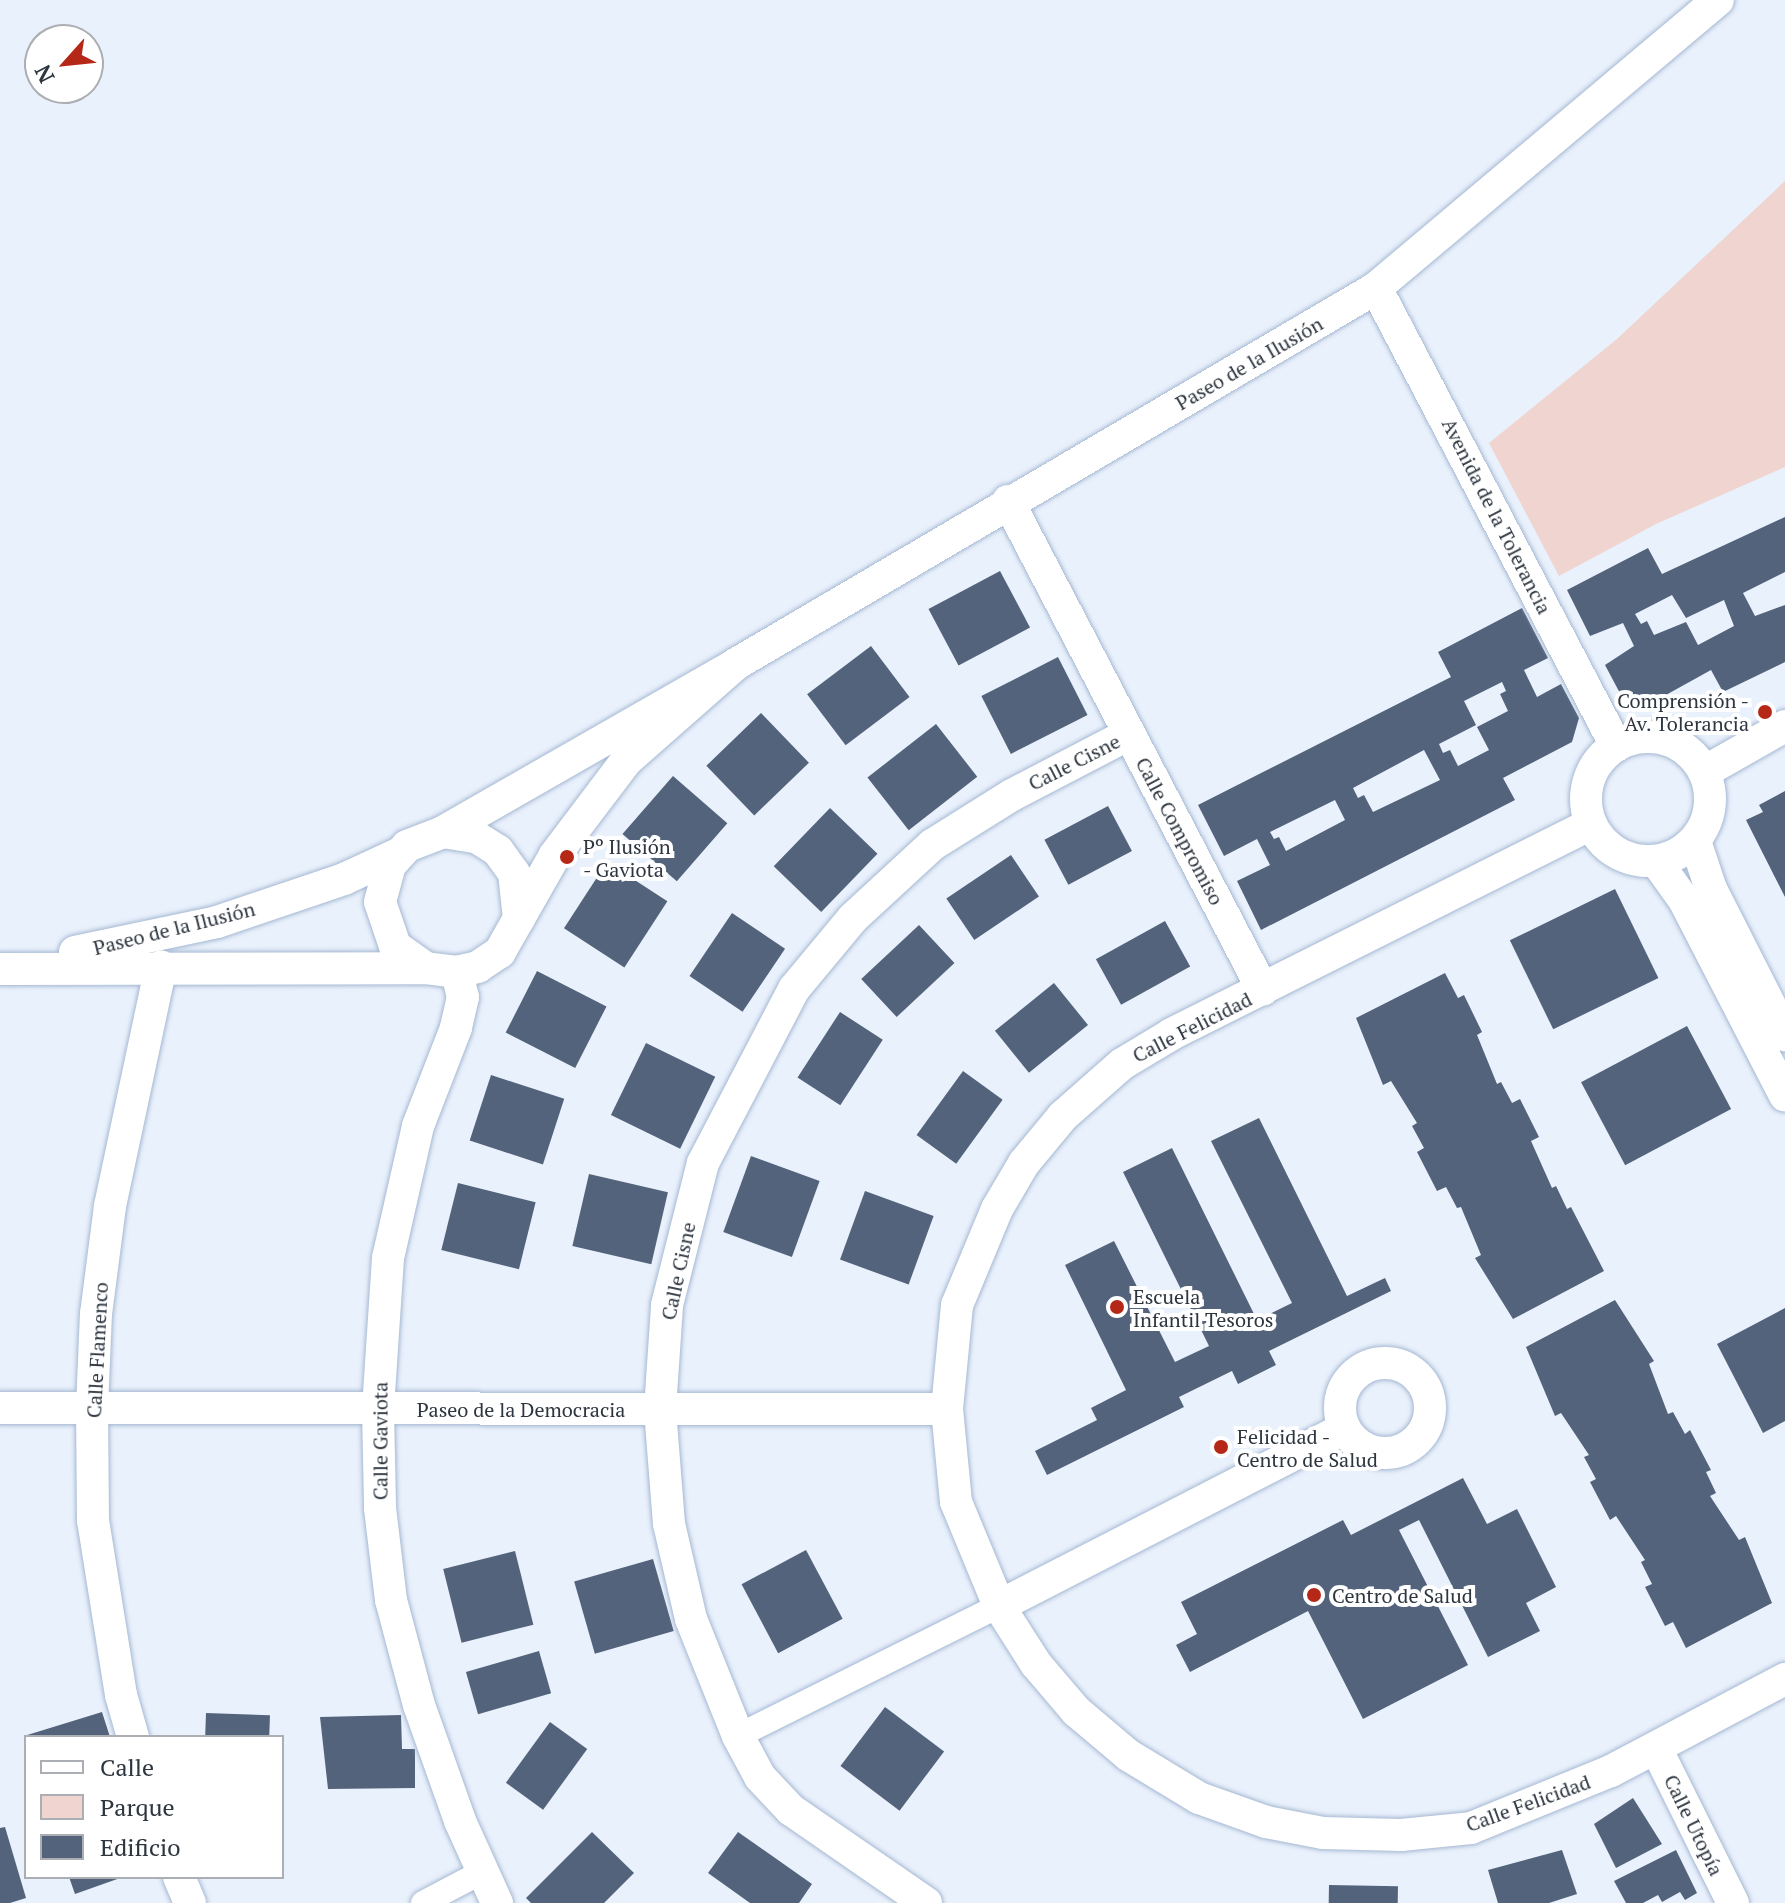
<!DOCTYPE html>
<html>
<head>
<meta charset="utf-8">
<style>
	body { margin:0 }
	#map { position:relative; width:1785px; height:1903px; overflow:hidden; background:#e9f1fc; font-family:"PT Serif",serif }
	div>[style] { position:absolute }
	[style*='--x'] { left:calc(var(--x)*1px); top:calc(var(--y)*1px); width:calc(var(--w)*1px); rotate:calc(var(--a)*1deg) }
	.green>* { inset:0; background:#efd4cf }
	.building>* { inset:0; background:#53637b; transform-origin:0 0 }
	.roads { filter:drop-shadow(0 0 2px #a5b8d2) drop-shadow(0 0 2px #a5b8d2) }
	.pedestrian>* { height:24px; margin:-12px; padding:0 12px; transform-origin:12px; border-radius:12px; background:#fff }
	.minor>* { height:32px; margin:-16px; padding:0 16px; transform-origin:16px; border-radius:16px; background:#fff }
	.minor>.ring { margin:-16px; padding:0; box-sizing:content-box; background:none; border:32px solid #fff; border-radius:50% }
	.dots>* { width:22px; height:22px; translate:-50% -50%; box-sizing:border-box; border:4px solid #fff; border-radius:50% }
	span { translate:-50% -50%; white-space:nowrap; text-align:center; line-height:1.15; -webkit-text-stroke:8px #fff; paint-order:stroke }
	.street-label { font-size:20px; color:#2d353f }
	.poi-label { font-size:20px; color:#2d353f }
	.right { translate:-100% -50%; text-align:right }
	.left { translate:0 -50%; text-align:left }
	.legend { position:absolute; left:24px; top:1735px; width:260px; height:144px; box-sizing:border-box; background:#fff; border:2px solid #abaeb2; margin:0; padding:10px 14px; list-style:none; font-size:24px; color:#2d353f }
	.legend li { display:flex; align-items:center; gap:16px; height:40px }
	.legend b { width:40px; border:2px solid #abaeb2 }
	.north { position:absolute; left:24px; top:24px; width:80px; height:80px; box-sizing:border-box; background:#fff; border:2px solid #abaeb2; border-radius:50%; rotate:243deg; font-size:22px; font-weight:700; line-height:32px; text-align:center; color:#2d353f }
	.north::after { content:''; display:block; margin:auto; width:28px; height:36px; background:#b52818; clip-path:polygon(50% 0,100% 100%,50% 72%,0 100%) }
</style>
</head>
<body>
<div id="map">
	<div class="green">
		<i style="clip-path:polygon(1785px 181px,1785px 467px,1656px 524px,1559px 576px,1489px 443px,1617px 339px)"></i>
	</div>
	<div class="building">
		<i style="clip-path:polygon(evenodd,1785px 517px,1785px 572px,1743px 593px,1755px 616px,1785px 605px,1785px 662px,1723px 692px,1711px 670px,1646px 706px,1622px 697px,1605px 665px,1634px 646px,1623px 623px,1590px 636px,1567px 590px,1648px 548px,1662px 574px,1785px 517px,1672px 595px,1686px 618px,1724px 600px,1734px 626px,1698px 645px,1686px 622px,1654px 635px,1647px 621px,1641px 624px,1635px 614px,1672px 595px)"></i>
		<i style="left:1000px;top:571px;width:64px;height:81px;rotate:62deg"></i>
		<i style="clip-path:polygon(evenodd,1522px 608px,1548px 658px,1524px 670px,1537px 697px,1561px 684px,1579px 718px,1572px 742px,1503px 778px,1515px 800px,1261px 930px,1237px 881px,1270px 865px,1257px 839px,1224px 856px,1198px 805px,1451px 677px,1438px 652px,1522px 608px,1502px 682px,1506px 691px,1500px 694px,1508px 711px,1477px 727px,1489px 750px,1458px 766px,1450px 750px,1443px 753px,1439px 744px,1476px 725px,1464px 701px,1502px 682px,1522px 608px,1424px 750px,1440px 780px,1373px 812px,1364px 795px,1358px 798px,1353px 788px,1424px 750px,1522px 608px,1335px 800px,1345px 820px,1286px 851px,1279px 837px,1274px 839px,1270px 832px,1335px 800px)"></i>
		<i style="left:871px;top:646px;width:64px;height:80px;rotate:53deg"></i>
		<i style="left:1058px;top:657px;width:65px;height:86px;rotate:63deg"></i>
		<i style="left:761px;top:713px;width:69px;height:76px;rotate:46deg"></i>
		<i style="left:936px;top:724px;width:67px;height:87px;rotate:52deg"></i>
		<i style="left:673px;top:776px;width:72px;height:77px;rotate:41deg"></i>
		<i style="clip-path:polygon(1785px 791px,1785px 897px,1746px 820px,1763px 812px,1759px 805px)"></i>
		<i style="left:1108px;top:806px;width:51px;height:72px;rotate:62deg"></i>
		<i style="left:830px;top:808px;width:66px;height:81px;rotate:44deg"></i>
		<i style="left:1011px;top:855px;width:50px;height:78px;rotate:56deg"></i>
		<i style="left:607px;top:862px;width:72px;height:79px;rotate:33deg"></i>
		<i style="left:1615px;top:889px;width:99px;height:117px;rotate:64deg"></i>
		<i style="left:732px;top:913px;width:64px;height:76px;rotate:34deg"></i>
		<i style="left:1165px;top:921px;width:52px;height:79px;rotate:61deg"></i>
		<i style="left:919px;top:925px;width:52px;height:79px;rotate:47deg"></i>
		<i style="left:537px;top:971px;width:78px;height:69px;rotate:27deg"></i>
		<i style="clip-path:polygon(1445px 973px,1458px 998px,1464px 995px,1482px 1032px,1477px 1035px,1497px 1084px,1501px 1082px,1512px 1103px,1520px 1099px,1539px 1137px,1531px 1141px,1552px 1188px,1556px 1186px,1567px 1209px,1571px 1207px,1604px 1271px,1513px 1319px,1475px 1258px,1481px 1255px,1461px 1207px,1457px 1208px,1446px 1187px,1437px 1191px,1417px 1152px,1424px 1148px,1412px 1126px,1417px 1123px,1391px 1081px,1383px 1085px,1356px 1018px)"></i>
		<i style="left:1054px;top:983px;width:54px;height:76px;rotate:51deg"></i>
		<i style="left:840px;top:1012px;width:51px;height:78px;rotate:33deg"></i>
		<i style="left:1687px;top:1026px;width:94px;height:120px;rotate:62deg"></i>
		<i style="left:646px;top:1043px;width:77px;height:80px;rotate:26deg"></i>
		<i style="left:963px;top:1071px;width:49px;height:79px;rotate:36deg"></i>
		<i style="left:491px;top:1075px;width:77px;height:69px;rotate:18deg"></i>
		<i style="clip-path:polygon(1259px 1118px,1347px 1296px,1385px 1278px,1391px 1291px,1269px 1351px,1276px 1365px,1238px 1384px,1232px 1371px,1179px 1397px,1184px 1407px,1047px 1475px,1035px 1451px,1097px 1420px,1091px 1408px,1126px 1390px,1065px 1265px,1114px 1241px,1175px 1362px,1209px 1346px,1123px 1172px,1172px 1148px,1257px 1320px,1292px 1303px,1211px 1141px)"></i>
		<i style="left:751px;top:1156px;width:73px;height:81px;rotate:20deg"></i>
		<i style="left:589px;top:1174px;width:81px;height:74px;rotate:13deg"></i>
		<i style="left:458px;top:1183px;width:80px;height:69px;rotate:14deg"></i>
		<i style="left:865px;top:1191px;width:73px;height:73px;rotate:20deg"></i>
		<i style="clip-path:polygon(1615px 1300px,1654px 1361px,1649px 1364px,1668px 1414px,1673px 1412px,1685px 1434px,1690px 1430px,1711px 1470px,1706px 1472px,1716px 1493px,1710px 1496px,1739px 1540px,1745px 1537px,1772px 1603px,1686px 1648px,1673px 1622px,1665px 1626px,1645px 1587px,1652px 1584px,1641px 1562px,1645px 1560px,1616px 1516px,1610px 1520px,1590px 1482px,1596px 1479px,1584px 1457px,1589px 1455px,1561px 1413px,1555px 1416px,1526px 1347px)"></i>
		<i style="clip-path:polygon(1785px 1308px,1785px 1421px,1763px 1433px,1717px 1344px)"></i>
		<i style="clip-path:polygon(1463px 1478px,1487px 1524px,1517px 1509px,1556px 1587px,1526px 1603px,1540px 1631px,1488px 1657px,1419px 1520px,1399px 1530px,1468px 1665px,1363px 1719px,1308px 1611px,1190px 1672px,1176px 1645px,1197px 1634px,1181px 1602px,1343px 1520px,1351px 1535px)"></i>
		<i style="left:806px;top:1550px;width:78px;height:73px;rotate:62deg"></i>
		<i style="left:515px;top:1551px;width:76px;height:74px;rotate:76deg"></i>
		<i style="left:653px;top:1559px;width:75px;height:82px;rotate:74deg"></i>
		<i style="left:539px;top:1651px;width:44px;height:76px;rotate:74deg"></i>
		<i style="left:885px;top:1707px;width:74px;height:74px;rotate:37deg"></i>
		<i style="clip-path:polygon(102px 1712px,110px 1737px,24px 1737px,24px 1736px)"></i>
		<i style="left:206px;top:1713px;width:64px;height:24px;rotate:2deg"></i>
		<i style="clip-path:polygon(401px 1715px,402px 1749px,415px 1749px,415px 1788px,328px 1789px,320px 1717px)"></i>
		<i style="left:550px;top:1722px;width:46px;height:75px;rotate:36deg"></i>
		<i style="clip-path:polygon(1633px 1798px,1662px 1844px,1616px 1868px,1594px 1824px)"></i>
		<i style="clip-path:polygon(5px 1827px,26px 1898px,10px 1903px,0 1903px,0 1828px)"></i>
		<i style="clip-path:polygon(592px 1832px,634px 1873px,604px 1903px,531px 1903px,526px 1898px)"></i>
		<i style="clip-path:polygon(738px 1832px,812px 1884px,799px 1903px,750px 1903px,708px 1873px)"></i>
		<i style="clip-path:polygon(1562px 1850px,1577px 1894px,1549px 1903px,1498px 1903px,1488px 1870px)"></i>
		<i style="clip-path:polygon(1676px 1850px,1697px 1893px,1685px 1900px,1680px 1892px,1662px 1902px,1658px 1895px,1643px 1903px,1626px 1903px,1614px 1881px)"></i>
		<i style="clip-path:polygon(69px 1877px,123px 1877px,75px 1894px)"></i>
		<i style="left:1329px;top:1885px;width:69px;height:18px;rotate:1deg"></i>
	</div>
	<div class="roads">
		<div class="pedestrian">
			<i style="--x:738;--y:1736;--w:292;--a:-26.5"></i>
			<i style="--x:423;--y:1903;--w:64;--a:-27.8"></i>
		</div>
		<div class="minor">
			<i style="--x:1376;--y:288;--w:517;--a:62.34"></i>
			<i style="--x:1008;--y:501;--w:551;--a:62.46"></i>
			<i style="--x:736;--y:664;--w:147;--a:138.6"></i>
			<i style="--x:626;--y:761;--w:118;--a:127.1"></i>
			<i style="--x:555;--y:855;--w:112;--a:119.6"></i>
			<i style="--x:500;--y:952;--w:27;--a:146"></i>
			<i style="--x:478;--y:967;--w:22;--a:167"></i>
			<i style="--x:457;--y:972;--w:31;--a:-173"></i>
			<i style="--x:426;--y:968;--w:38;--a:-145"></i>
			<i style="--x:395;--y:946;--w:46;--a:-108.8"></i>
			<i style="--x:380;--y:902;--w:38;--a:-75"></i>
			<i style="--x:390;--y:865;--w:25;--a:-48"></i>
			<i style="--x:407;--y:846;--w:39;--a:-21"></i>
			<i style="--x:443;--y:832;--w:338;--a:-29.8"></i>
			<i style="--x:736;--y:664;--w:742;--a:-30.43"></i>
			<i style="--x:1376;--y:288;--w:447;--a:-40.1"></i>
			<i class="ring" style="left:1586px;top:737px;width:92px;height:92px"></i>
			<i style="--x:1704;--y:772;--w:93;--a:-29.6"></i>
			<i style="--x:1591;--y:824;--w:469;--a:153.4"></i>
			<i style="--x:1172;--y:1034;--w:58;--a:149"></i>
			<i style="--x:1122;--y:1064;--w:79;--a:138.6"></i>
			<i style="--x:1063;--y:1116;--w:61;--a:129.7"></i>
			<i style="--x:1024;--y:1163;--w:53;--a:120.4"></i>
			<i style="--x:997;--y:1209;--w:104;--a:112.6"></i>
			<i style="--x:957;--y:1305;--w:104;--a:95.5"></i>
			<i style="--x:947;--y:1409;--w:93;--a:84.5"></i>
			<i style="--x:956;--y:1502;--w:113;--a:67.5"></i>
			<i style="--x:999;--y:1606;--w:69;--a:57.5"></i>
			<i style="--x:1036;--y:1664;--w:62;--a:49.6"></i>
			<i style="--x:1076;--y:1711;--w:68;--a:40.2"></i>
			<i style="--x:1128;--y:1755;--w:83;--a:31.2"></i>
			<i style="--x:1199;--y:1798;--w:71;--a:19.7"></i>
			<i style="--x:1266;--y:1822;--w:58;--a:10.9"></i>
			<i style="--x:1323;--y:1833;--w:78;--a:1.5"></i>
			<i style="--x:1401;--y:1835;--w:70;--a:-5.7"></i>
			<i style="--x:1471;--y:1828;--w:151;--a:-22.2"></i>
			<i style="--x:1611;--y:1771;--w:197;--a:-27.9"></i>
			<i style="--x:443;--y:832;--w:33;--a:9"></i>
			<i style="--x:476;--y:837;--w:26;--a:32"></i>
			<i style="--x:498;--y:851;--w:27;--a:54"></i>
			<i style="--x:514;--y:873;--w:46;--a:83.8"></i>
			<i style="--x:1695;--y:841;--w:51;--a:71.6"></i>
			<i style="--x:1711;--y:889;--w:164;--a:63.1"></i>
			<i style="--x:1656;--y:861;--w:48;--a:54.3"></i>
			<i style="--x:1684;--y:900;--w:220;--a:62.7"></i>
			<i style="--x:75;--y:952;--w:145;--a:-11.9"></i>
			<i style="--x:217;--y:922;--w:134;--a:-18.7"></i>
			<i style="--x:344;--y:879;--w:62;--a:-24.9"></i>
			<i style="--x:0;--y:969;--w:426;--a:-0.1"></i>
			<i style="--x:457;--y:972;--w:26;--a:77"></i>
			<i style="--x:463;--y:997;--w:32;--a:103"></i>
			<i style="--x:456;--y:1028;--w:105;--a:111.2"></i>
			<i style="--x:418;--y:1126;--w:135;--a:102.8"></i>
			<i style="--x:388;--y:1258;--w:151;--a:93.8"></i>
			<i style="--x:378;--y:1409;--w:99;--a:88.8"></i>
			<i style="--x:380;--y:1508;--w:93;--a:83.2"></i>
			<i style="--x:391;--y:1600;--w:109;--a:75.1"></i>
			<i style="--x:419;--y:1705;--w:123;--a:70.5"></i>
			<i style="--x:460;--y:1821;--w:90;--a:65.7"></i>
			<i class="ring" style="left:1340px;top:1363px;width:58px;height:58px"></i>
			<i style="--x:0;--y:1408;--w:947;--a:0.06"></i>
			<i style="--x:999;--y:1606;--w:388;--a:-27.2"></i>
			<i style="--x:133;--y:1737;--w:44;--a:-105.9"></i>
			<i style="--x:121;--y:1695;--w:176;--a:-99.1"></i>
			<i style="--x:93;--y:1521;--w:113;--a:-90.5"></i>
			<i style="--x:92;--y:1408;--w:94;--a:-87.6"></i>
			<i style="--x:96;--y:1314;--w:109;--a:-82.6"></i>
			<i style="--x:110;--y:1206;--w:245;--a:-78"></i>
			<i style="--x:1656;--y:1748;--w:173;--a:63.6"></i>
			<i style="--x:179;--y:1877;--w:28;--a:67"></i>
			<i style="--x:926;--y:1903;--w:164;--a:-145.4"></i>
			<i style="--x:791;--y:1810;--w:45;--a:-133.2"></i>
			<i style="--x:760;--y:1777;--w:47;--a:-118.2"></i>
			<i style="--x:738;--y:1736;--w:126;--a:-111.9"></i>
			<i style="--x:691;--y:1619;--w:98;--a:-103"></i>
			<i style="--x:669;--y:1524;--w:115;--a:-94.5"></i>
			<i style="--x:660;--y:1409;--w:104;--a:-86.1"></i>
			<i style="--x:667;--y:1305;--w:146;--a:-75.8"></i>
			<i style="--x:703;--y:1163;--w:196;--a:-62.4"></i>
			<i style="--x:794;--y:989;--w:92;--a:-50.3"></i>
			<i style="--x:853;--y:918;--w:108;--a:-42.7"></i>
			<i style="--x:932;--y:845;--w:94;--a:-32"></i>
			<i style="--x:1012;--y:795;--w:132;--a:-27.5"></i>
		</div>
	</div>
	<div class="dots">
		<i style="left:1765px;top:712px;background:#b52818"></i>
		<i style="left:567px;top:857px;background:#b52818"></i>
		<i style="left:1117px;top:1307px;background:#b52818"></i>
		<i style="left:1221px;top:1447px;background:#b52818"></i>
		<i style="left:1314px;top:1595px;background:#b52818"></i>
	</div>
	<div class="street-label">
		<span style="left:1249px;top:363px;rotate:-30deg">Paseo de la Ilusión</span>
		<span style="left:1497px;top:516px;rotate:63deg">Avenida de la Tolerancia</span>
		<span style="left:1074px;top:762px;rotate:-27deg">Calle Cisne</span>
		<span style="left:1180px;top:831px;rotate:62deg">Calle Compromiso</span>
		<span style="left:174px;top:928px;rotate:-14deg">Paseo de la Ilusión</span>
		<span style="left:1192px;top:1027px;rotate:-27deg">Calle Felicidad</span>
		<span style="left:678px;top:1271px;rotate:-78deg">Calle Cisne</span>
		<span style="left:97px;top:1350px;rotate:-87deg">Calle Flamenco</span>
		<span style="left:521px;top:1409px">Paseo de la Democracia</span>
		<span style="left:380px;top:1441px;rotate:-90deg">Calle Gaviota</span>
		<span style="left:1528px;top:1803px;rotate:-20deg">Calle Felicidad</span>
		<span style="left:1694px;top:1825px;rotate:64deg">Calle Utopía</span>
	</div>
	<div class="poi-label">
		<span class="right" style="left:1749px;top:712px">Comprensión -<br>Av. Tolerancia</span>
		<span class="left" style="left:583px;top:858px">Pº Ilusión<br>- Gaviota</span>
		<span class="left" style="left:1133px;top:1308px">Escuela<br>Infantil Tesoros</span>
		<span class="left" style="left:1237px;top:1448px">Felicidad -<br>Centro de Salud</span>
		<span class="left" style="left:1332px;top:1595px">Centro de Salud</span>
	</div>
	<ul class="legend">
	<li><b style="height:10px;background:#fff"></b>Calle</li>
	<li><b style="height:22px;background:#efd4cf"></b>Parque</li>
	<li><b style="height:22px;background:#53637b"></b>Edificio</li>
	</ul>
	<div class="north">N</div>
</div>
</body>
</html>
